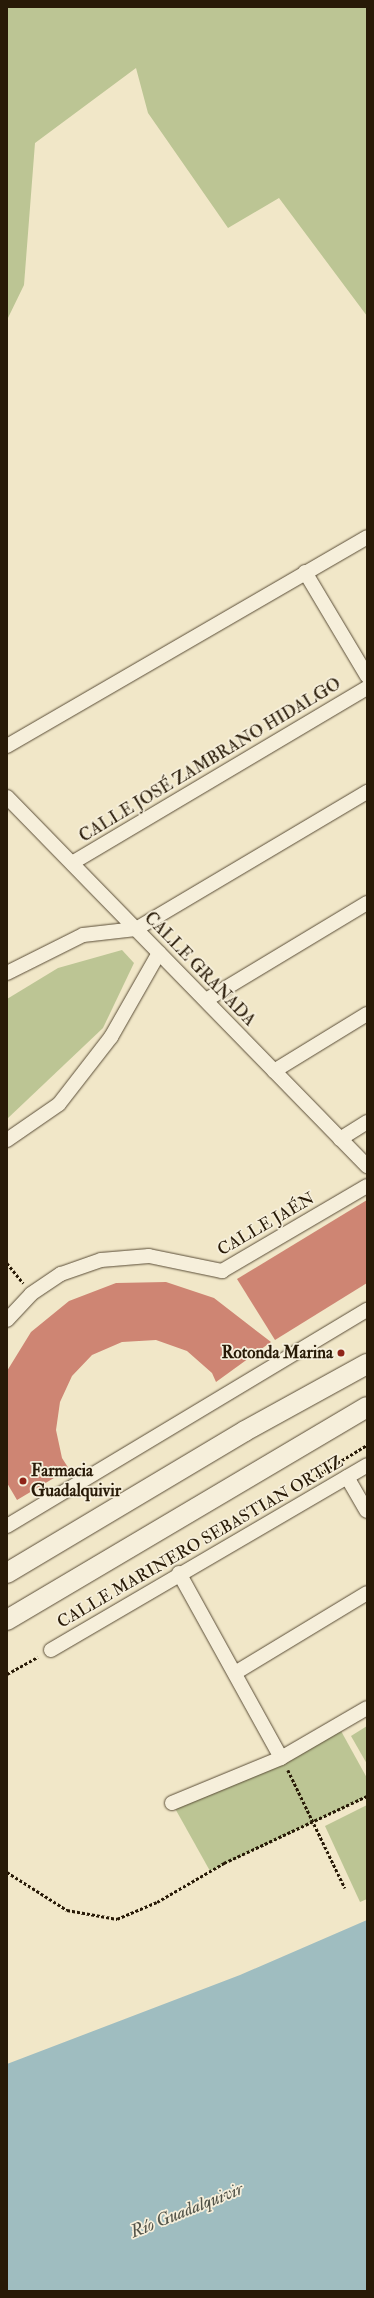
<!DOCTYPE html>
<html>
<head>
<meta charset="utf-8">
<style>
	body { margin:0 }
	#map { position:relative; width:374px; height:2298px; overflow:hidden; background:#f1e7c8; font-family:"IM FELL Double Pica",serif }
	div>[style] { position:absolute }
	[style*='--x'] { left:calc(var(--x)*1px); top:calc(var(--y)*1px); width:calc(var(--w)*1px); rotate:calc(var(--a)*1deg) }
	.green>* { inset:0; background:#bcc594 }
	.water>* { inset:0; background:#9fbdc0 }
	.building>* { inset:0; background:#ce8573 }
	.path>* { height:2.5px; margin-top:-1.25px; transform-origin:0; background:repeating-linear-gradient(90deg,#281a07 0 3px,transparent 0 5px) }
	.roads { filter:drop-shadow(0 0 1px #5a4d37) drop-shadow(0 0 1px #5a4d37) }
	.street>* { height:14px; margin:-7px; padding:0 7px; transform-origin:7px; border-radius:7px; background:#f6efdb }
	.secondary>* { height:20px; margin:-10px; padding:0 10px; transform-origin:10px; border-radius:10px; background:#f6efdb }
	.dots>* { width:11px; height:11px; translate:-50% -50%; box-sizing:border-box; border:2px solid #f6efdb; border-radius:50% }
	span { translate:-50% -50%; white-space:nowrap; text-align:center; line-height:1.15; -webkit-text-stroke:3.5px #f6efdb; paint-order:stroke }
	.street-label { font-size:17px; color:#281a07 }
	.poi-label { font-size:17px; color:#281a07; font-weight:700 }
	.right { translate:-100% -50%; text-align:right }
	.left { translate:0 -50%; text-align:left }
	.water-label { font-size:18px; color:#525348; font-style:italic }
	.frame { position:absolute; inset:0; border:8px solid #281a07; pointer-events:none }
</style>
</head>
<body>
<div id="map">
	<div class="green">
		<i style="clip-path:polygon(7px 7px,367px 7px,367px 316px,279px 198px,228px 228px,148px 113px,136px 68px,35px 143px,24px 285px,7px 320px)"></i>
		<i style="clip-path:polygon(122px 950px,134px 963px,103px 1028px,7px 1119px,7px 999px,58px 968px)"></i>
		<i style="clip-path:polygon(367px 1726px,367px 1764px,351px 1736px)"></i>
		<i style="clip-path:polygon(341px 1731px,367px 1778px,367px 1797px,210px 1871px,172px 1803px)"></i>
		<i style="clip-path:polygon(367px 1805px,367px 1899px,360px 1902px,325px 1826px)"></i>
	</div>
	<div class="water">
		<i style="clip-path:polygon(367px 1920px,367px 2291px,7px 2291px,7px 2064px,240px 1975px)"></i>
	</div>
	<div class="building">
		<i style="clip-path:polygon(367px 1200px,367px 1283px,275px 1340px,237px 1279px)"></i>
		<i style="clip-path:polygon(166px 1282px,214px 1298px,271px 1342px,216px 1382px,212px 1373px,187px 1351px,156px 1340px,122px 1342px,92px 1355px,72px 1376px,60px 1402px,56px 1430px,62px 1458px,69px 1469px,17px 1500px,7px 1483px,7px 1371px,31px 1332px,69px 1301px,116px 1283px)"></i>
	</div>
	<div class="path">
		<i style="--x:7;--y:1263;--w:26;--a:51"></i>
		<i style="--x:316;--y:1476;--w:60;--a:-31.3"></i>
		<i style="--x:7;--y:1674;--w:35;--a:-29"></i>
		<i style="--x:288;--y:1770;--w:131;--a:64.2"></i>
		<i style="--x:7;--y:1872;--w:71;--a:32.3"></i>
		<i style="--x:67;--y:1910;--w:51;--a:10.2"></i>
		<i style="--x:117;--y:1919;--w:43;--a:-23"></i>
		<i style="--x:157;--y:1902;--w:78;--a:-30.2"></i>
		<i style="--x:224;--y:1863;--w:158;--a:-25.1"></i>
	</div>
	<div class="roads">
		<div class="street">
			<i style="--x:305;--y:572;--w:121;--a:59.2"></i>
			<i style="--x:7;--y:746;--w:416;--a:-30.1"></i>
			<i style="--x:7;--y:797;--w:516;--a:45.71"></i>
			<i style="--x:72;--y:863;--w:343;--a:-30.7"></i>
			<i style="--x:7;--y:973;--w:85;--a:-26.6"></i>
			<i style="--x:83;--y:935;--w:53;--a:-6.5"></i>
			<i style="--x:136;--y:929;--w:269;--a:-30.7"></i>
			<i style="--x:206;--y:1000;--w:188;--a:-31.1"></i>
			<i style="--x:274;--y:1071;--w:109;--a:-31.5"></i>
			<i style="--x:340;--y:1139;--w:32;--a:-32"></i>
			<i style="--x:7;--y:1140;--w:63;--a:-34.7"></i>
			<i style="--x:59;--y:1104;--w:85;--a:-52.2"></i>
			<i style="--x:111;--y:1037;--w:97;--a:-60.3"></i>
			<i style="--x:7;--y:1320;--w:35;--a:-47"></i>
			<i style="--x:31;--y:1294;--w:36;--a:-34"></i>
			<i style="--x:61;--y:1274;--w:42;--a:-19.3"></i>
			<i style="--x:101;--y:1260;--w:48;--a:-4.8"></i>
			<i style="--x:149;--y:1256;--w:75;--a:11.6"></i>
			<i style="--x:222;--y:1271;--w:168;--a:-30.4"></i>
			<i style="--x:347;--y:1477;--w:39;--a:60"></i>
			<i style="--x:7;--y:1526;--w:420;--a:-31"></i>
			<i style="--x:179;--y:1573;--w:211;--a:61.1"></i>
			<i style="--x:51;--y:1650;--w:366;--a:-30.3"></i>
			<i style="--x:235;--y:1673;--w:154;--a:-31.2"></i>
			<i style="--x:172;--y:1803;--w:118;--a:-22.4"></i>
			<i style="--x:281;--y:1758;--w:99;--a:-30.2"></i>
		</div>
		<div class="secondary">
			<i style="--x:7;--y:1573;--w:277;--a:-30.8"></i>
			<i style="--x:245;--y:1431;--w:139;--a:-28.8"></i>
			<i style="--x:7;--y:1620;--w:418;--a:-30.6"></i>
		</div>
	</div>
	<div class="dots">
		<i style="left:341px;top:1353px;background:#8f2418"></i>
		<i style="left:23px;top:1481px;background:#8f2418"></i>
	</div>
	<div class="street-label">
		<span style="left:210px;top:760px;rotate:-31deg">CALLE JOSÉ ZAMBRANO HIDALGO</span>
		<span style="left:200px;top:969px;rotate:46deg">CALLE GRANADA</span>
		<span style="left:266px;top:1224px;rotate:-30deg">CALLE JAÉN</span>
		<span style="left:200px;top:1542px;rotate:-30deg">CALLE MARINERO SEBASTIAN ORTIZ</span>
	</div>
	<div class="poi-label">
		<span class="right" style="left:333px;top:1353px">Rotonda Marina</span>
		<span class="left" style="left:31px;top:1481px">Farmacia<br>Guadalquivir</span>
	</div>
	<div class="water-label">
		<span style="left:187px;top:2211px;rotate:-22deg">Río Guadalquivir</span>
	</div>
	<div class="frame"></div>
</div>
</body>
</html>
